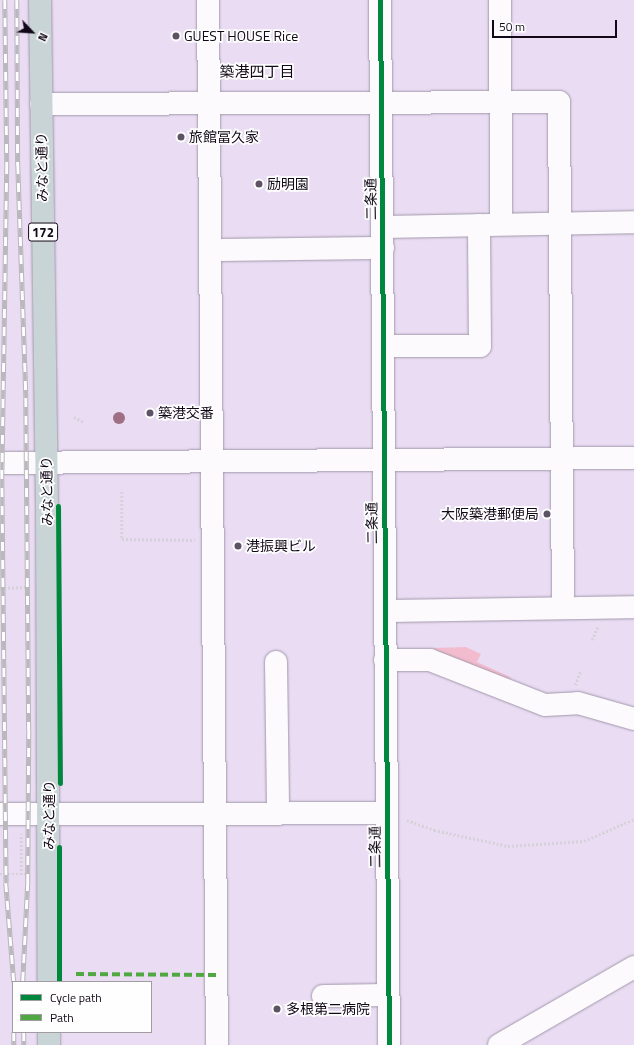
<!DOCTYPE html>
<html>
<head>
<meta charset="utf-8">
<style>
	body { margin:0 }
	#map { position:relative; width:634px; height:1045px; overflow:hidden; background:#e9dcf3; font-family:"Titillium Web","Noto Sans JP",sans-serif }
	div>[style] { position:absolute }
	[style*='--x'] { left:calc(var(--x)*1px); top:calc(var(--y)*1px); width:calc(var(--w)*1px); rotate:calc(var(--a)*1deg) }
	.green>* { inset:0; background:#f3bcce }
	.path>* { height:2.5px; margin-top:-1.25px; transform-origin:0; background:repeating-linear-gradient(90deg,#d6d2da 0 2px,transparent 0 4px) }
	.roads { filter:drop-shadow(0 0 1px #a298aa) drop-shadow(0 0 1px #a298aa) }
	.minor>* { height:22px; margin:-11px; padding:0 11px; transform-origin:11px; border-radius:11px; background:#fcfafd }
	.highway>* { height:22px; margin:-11px; padding:0 11px; transform-origin:11px; border-radius:11px; background:#c9d4d7 }
	.rail>* { height:4.5px; margin-top:-2.25px; transform-origin:0; background:repeating-linear-gradient(90deg,#fefefe 0 9px,#bab7bd 0 18px); box-sizing:border-box; border-block:1px solid #bab7bd }
	.quiet>* { height:4px; margin-top:-2px; transform-origin:0; background:repeating-linear-gradient(90deg,#51a742 0 8px,transparent 0 12px) }
	.cycleway>* { height:5px; margin:-2.5px; padding:0 2.5px; transform-origin:2.5px; border-radius:2.5px; background:#00873e }
	.trees>* { width:12px; height:12px; margin:-6px; border-radius:50%; background:#9f6f84 }
	.dots>* { width:11px; height:11px; translate:-50% -50%; box-sizing:border-box; border:2px solid #fefefe; border-radius:50% }
	span { translate:-50% -50%; white-space:nowrap; text-align:center; line-height:1.15; -webkit-text-stroke:3.5px #fefefe; paint-order:stroke }
	.shield-label span { padding:1px 3px; background:#fefefe; border:1px solid; border-radius:3px; -webkit-text-stroke-width:0 }
	.shield-label { font-size:13px; color:#120918; font-weight:700 }
	.poi-label { font-size:14px; color:#120918 }
	.left { translate:0 -50%; text-align:left }
	.right { translate:-100% -50%; text-align:right }
	.street-label { font-size:14px; color:#120918 }
	.neighbourhood-label { font-size:15px; color:#120918 }
	.legend { position:absolute; left:12px; top:981px; width:140px; height:52px; box-sizing:border-box; background:#fefefe; border:1px solid #a09ca2; margin:0; padding:5px 7px; list-style:none; font-size:12px; color:#120918 }
	.legend li { display:flex; align-items:center; gap:8px; height:20px }
	.legend b { width:20px; border:1px solid #a09ca2 }
	.north { position:absolute; left:12px; top:12px; width:40px; height:40px; -webkit-text-stroke:3px #fefefe; paint-order:stroke; rotate:115deg; font-size:11px; font-weight:700; line-height:16px; text-align:center; color:#120918 }
	.north::after { content:''; display:block; margin:auto; width:14px; height:18px; background:#120918; clip-path:polygon(50% 0,100% 100%,50% 72%,0 100%) }
	.scale { position:absolute; left:492px; top:20px; width:125px; height:18px; box-sizing:border-box; border:2px solid #120918; border-top:0; padding-left:5px; font-size:12px; line-height:14px; white-space:nowrap; color:#120918; -webkit-text-stroke:3px #fefefe; paint-order:stroke }
</style>
</head>
<body>
<div id="map">
	<div class="green">
		<i style="clip-path:polygon(466px 647px,481px 654px,477px 662px,512px 678px,503px 681px,433px 651px,433px 648px)"></i>
	</div>
	<div class="path">
		<i style="--x:74;--y:417;--w:11;--a:27"></i>
		<i style="--x:122;--y:492;--w:47;--a:90"></i>
		<i style="--x:122;--y:539;--w:73;--a:0.8"></i>
		<i style="--x:0;--y:588;--w:29;--a:-2"></i>
		<i style="--x:592;--y:640;--w:15;--a:-67"></i>
		<i style="--x:575;--y:685;--w:16;--a:-68"></i>
		<i style="--x:407;--y:820;--w:29;--a:20"></i>
		<i style="--x:434;--y:830;--w:76;--a:12.2"></i>
		<i style="--x:508;--y:846;--w:76;--a:-3.8"></i>
		<i style="--x:584;--y:841;--w:55;--a:-23.7"></i>
		<i style="--x:0;--y:874;--w:29;--a:0"></i>
		<i style="--x:21;--y:875;--w:41;--a:-90"></i>
	</div>
	<div class="roads">
		<div class="minor">
			<i style="--x:208;--y:0;--w:1045;--a:89.51"></i>
			<i style="--x:380;--y:0;--w:1045;--a:89.51"></i>
			<i style="--x:500;--y:0;--w:224;--a:89.7"></i>
			<i style="--x:41;--y:104;--w:518;--a:-0.22"></i>
			<i style="--x:559;--y:102;--w:505;--a:89.55"></i>
			<i style="--x:383;--y:227;--w:251;--a:-1.1"></i>
			<i style="--x:211;--y:250;--w:172;--a:-0.7"></i>
			<i style="--x:383;--y:346;--w:97;--a:0"></i>
			<i style="--x:480;--y:346;--w:121;--a:-90.5"></i>
			<i style="--x:0;--y:463;--w:634;--a:-0.45"></i>
			<i style="--x:385;--y:611;--w:249;--a:-0.9"></i>
			<i style="--x:385;--y:660;--w:45;--a:0"></i>
			<i style="--x:430;--y:660;--w:123;--a:21.4"></i>
			<i style="--x:545;--y:705;--w:33;--a:-3"></i>
			<i style="--x:578;--y:703;--w:58;--a:15.9"></i>
			<i style="--x:276;--y:662;--w:152;--a:89.2"></i>
			<i style="--x:0;--y:814;--w:387;--a:-0.1"></i>
			<i style="--x:323;--y:996;--w:65;--a:-0.9"></i>
			<i style="--x:499;--y:1045;--w:156;--a:-30"></i>
		</div>
		<div class="highway">
			<i style="--x:40;--y:0;--w:506;--a:89.21"></i>
			<i style="--x:47;--y:506;--w:476;--a:89.8"></i>
			<i style="--x:49;--y:1032;--w:13;--a:90"></i>
		</div>
	</div>
	<div class="rail">
		<i style="--x:5;--y:0;--w:165;--a:89.3"></i>
		<i style="--x:7;--y:165;--w:305;--a:90.9"></i>
		<i style="--x:2;--y:470;--w:413;--a:89.4"></i>
		<i style="--x:6;--y:883;--w:99;--a:85.4"></i>
		<i style="--x:17;--y:0;--w:165;--a:89.7"></i>
		<i style="--x:18;--y:165;--w:233;--a:88"></i>
		<i style="--x:26;--y:398;--w:332;--a:89.5"></i>
		<i style="--x:29;--y:730;--w:152;--a:90.4"></i>
		<i style="--x:28;--y:882;--w:100;--a:92.9"></i>
		<i style="--x:14;--y:1032;--w:13;--a:90"></i>
		<i style="--x:24;--y:1032;--w:13;--a:90"></i>
	</div>
	<div class="quiet">
		<i style="--x:76;--y:974;--w:140;--a:0.4"></i>
	</div>
	<div class="cycleway">
		<i style="--x:380;--y:0;--w:1045;--a:89.51"></i>
		<i style="--x:58;--y:506;--w:277;--a:89.6"></i>
		<i style="--x:59;--y:847;--w:135;--a:90"></i>
	</div>
	<div class="trees">
		<i style="left:119px;top:418px"></i>
	</div>
	<div class="dots">
		<i style="left:176px;top:36px;background:#5d5365"></i>
		<i style="left:181px;top:137px;background:#5d5365"></i>
		<i style="left:259px;top:184px;background:#5d5365"></i>
		<i style="left:150px;top:413px;background:#5d5365"></i>
		<i style="left:547px;top:514px;background:#5d5365"></i>
		<i style="left:238px;top:546px;background:#5d5365"></i>
		<i style="left:277px;top:1009px;background:#5d5365"></i>
	</div>
	<div class="shield-label">
		<span style="left:43px;top:232px">172</span>
	</div>
	<div class="poi-label">
		<span class="left" style="left:184px;top:36px">GUEST HOUSE Rice</span>
		<span class="left" style="left:189px;top:137px">旅館冨久家</span>
		<span class="left" style="left:267px;top:184px">励明園</span>
		<span class="left" style="left:158px;top:413px">築港交番</span>
		<span class="right" style="left:539px;top:514px">大阪築港郵便局</span>
		<span class="left" style="left:246px;top:546px">港振興ビル</span>
		<span class="left" style="left:286px;top:1009px">多根第二病院</span>
	</div>
	<div class="street-label">
		<span style="left:42px;top:167px;rotate:-91deg">みなと通り</span>
		<span style="left:371px;top:199px;rotate:-91deg">二条通</span>
		<span style="left:47px;top:491px;rotate:-91deg">みなと通り</span>
		<span style="left:372px;top:523px;rotate:-91deg">二条通</span>
		<span style="left:49px;top:815px;rotate:-90deg">みなと通り</span>
		<span style="left:375px;top:847px;rotate:-91deg">二条通</span>
	</div>
	<div class="neighbourhood-label">
		<span style="left:257px;top:72px">築港四丁目</span>
	</div>
	<ul class="legend">
	<li><b style="height:5px;background:#00873e"></b>Cycle path</li>
	<li><b style="height:5px;background:#51a742"></b>Path</li>
	</ul>
	<div class="north">N</div>
	<div class="scale">50 m</div>
</div>
</body>
</html>
